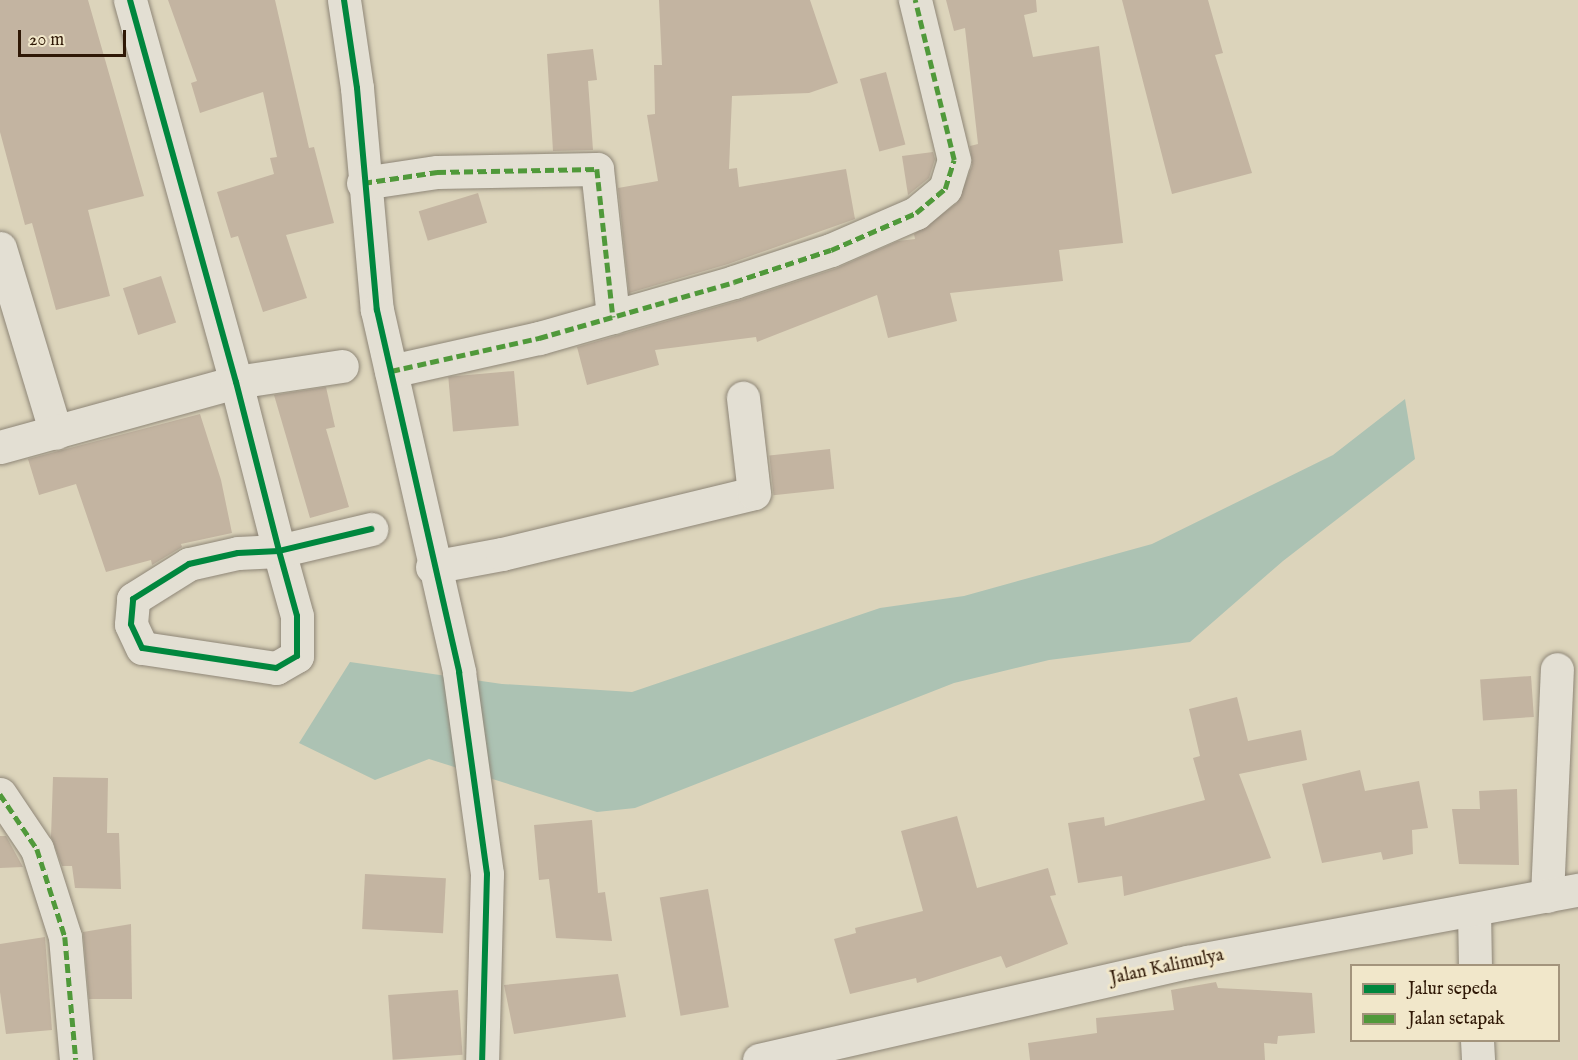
<!DOCTYPE html>
<html>
<head>
<meta charset="utf-8">
<style>
	body { margin:0 }
	#map { position:relative; width:1578px; height:1060px; overflow:hidden; background:#dcd4bb; font-family:"IM FELL English",serif }
	div>[style] { position:absolute }
	[style*='--x'] { left:calc(var(--x)*1px); top:calc(var(--y)*1px); width:calc(var(--w)*1px); rotate:calc(var(--a)*1deg) }
	.water>* { inset:0; background:#acc2b3 }
	.building>* { inset:0; background:#c3b4a1; transform-origin:0 0 }
	.roads { filter:drop-shadow(0 0 2px #8e8677) drop-shadow(0 0 2px #8e8677) }
	.minor>* { height:33px; margin:-16.5px; padding:0 16.5px; transform-origin:16.5px; border-radius:16.5px; background:#e3dfd3 }
	.quiet>* { height:4.5px; margin-top:-2.25px; transform-origin:0; background:repeating-linear-gradient(90deg,#50993a 0 9px,transparent 0 13.5px) }
	.cycleway>* { height:6px; margin:-3px; padding:0 3px; transform-origin:3px; border-radius:3px; background:#00873e }
	span { translate:-50% -50%; white-space:nowrap; text-align:center; line-height:1.15; -webkit-text-stroke:6px #f1e7ca; paint-order:stroke }
	.street-label { font-size:18px; color:#2f1806 }
	.legend { position:absolute; left:1350px; top:964px; width:210px; height:78px; box-sizing:border-box; background:#f1e7ca; border:2px solid #a3947c; margin:0; padding:8px 10px; list-style:none; font-size:18px; color:#2f1806 }
	.legend li { display:flex; align-items:center; gap:12px; height:30px }
	.legend b { width:30px; border:2px solid #a3947c }
	.scale { position:absolute; left:18px; top:30px; width:108px; height:27px; box-sizing:border-box; border:3px solid #2f1806; border-top:0; padding-left:8px; font-size:18px; line-height:21px; white-space:nowrap; color:#2f1806; -webkit-text-stroke:4px #f1e7ca; paint-order:stroke }
</style>
</head>
<body>
<div id="map">
	<div class="water">
		<i style="clip-path:polygon(1405px 399px,1415px 459px,1283px 561px,1190px 642px,1049px 660px,954px 683px,635px 808px,597px 812px,429px 759px,375px 780px,299px 743px,350px 662px,502px 684px,632px 692px,880px 608px,964px 596px,1152px 544px,1333px 455px)"></i>
	</div>
	<div class="building">
		<i style="clip-path:polygon(0 0,88px 0,144px 196px,88px 210px,110px 296px,56px 310px,32px 223px,25px 225px,0 132px)"></i>
		<i style="clip-path:polygon(168px 0,275px 0,309px 148px,314px 147px,334px 223px,286px 235px,307px 298px,263px 312px,238px 236px,231px 238px,217px 192px,274px 174px,270px 158px,277px 157px,263px 92px,200px 113px,191px 83px,197px 81px)"></i>
		<i style="clip-path:polygon(659px 0,810px 0,838px 83px,809px 93px,732px 96px,729px 169px,737px 168px,739px 187px,846px 169px,855px 219px,728px 264px,629px 293px,618px 188px,658px 181px,647px 115px,655px 114px,654px 65px,662px 65px)"></i>
		<i style="clip-path:polygon(946px 0,1036px 0,1037px 12px,1024px 15px,1033px 57px,1099px 46px,1123px 243px,1059px 250px,1063px 281px,950px 293px,957px 321px,888px 338px,877px 295px,757px 342px,756px 337px,655px 350px,659px 365px,587px 385px,577px 347px,740px 300px,837px 268px,898px 241px,915px 239px,914px 234px,957px 203px,972px 166px,970px 146px,978px 144px,965px 28px,954px 31px)"></i>
		<i style="clip-path:polygon(1122px 0,1208px 0,1223px 53px,1215px 55px,1252px 173px,1172px 194px)"></i>
		<i style="clip-path:polygon(593px 49px,597px 80px,588px 81px,593px 150px,553px 151px,547px 54px)"></i>
		<i style="left:886px;top:72px;width:75px;height:27px;rotate:75deg"></i>
		<i style="clip-path:polygon(933px 152px,935px 159px,929px 178px,908px 195px,902px 156px)"></i>
		<i style="left:478px;top:193px;width:31px;height:62px;rotate:73deg"></i>
		<i style="left:161px;top:276px;width:49px;height:40px;rotate:72deg"></i>
		<i style="left:514px;top:371px;width:55px;height:66px;rotate:85deg"></i>
		<i style="clip-path:polygon(326px 387px,335px 427px,326px 429px,349px 507px,310px 518px,274px 395px)"></i>
		<i style="clip-path:polygon(200px 414px,221px 480px,232px 533px,181px 544px,182px 547px,152px 565px,151px 560px,106px 572px,76px 484px,39px 495px,28px 459px)"></i>
		<i style="left:830px;top:449px;width:40px;height:61px;rotate:84deg"></i>
		<i style="left:1531px;top:676px;width:41px;height:51px;rotate:86deg"></i>
		<i style="clip-path:polygon(1237px 697px,1248px 741px,1301px 730px,1307px 760px,1239px 774px,1271px 858px,1124px 896px,1122px 876px,1078px 883px,1068px 823px,1104px 817px,1105px 826px,1205px 800px,1193px 758px,1200px 756px,1189px 709px)"></i>
		<i style="clip-path:polygon(1360px 770px,1365px 791px,1419px 781px,1428px 828px,1412px 830px,1413px 854px,1383px 860px,1381px 852px,1322px 863px,1302px 784px)"></i>
		<i style="clip-path:polygon(53px 777px,108px 778px,107px 833px,119px 833px,121px 889px,75px 888px,72px 866px,62px 866px,51px 837px)"></i>
		<i style="clip-path:polygon(1517px 789px,1519px 865px,1459px 864px,1452px 809px,1480px 809px,1479px 791px)"></i>
		<i style="clip-path:polygon(957px 816px,977px 888px,1048px 868px,1056px 895px,1050px 896px,1068px 944px,1006px 968px,1001px 956px,917px 983px,916px 978px,850px 994px,834px 939px,856px 933px,855px 928px,923px 911px,901px 831px)"></i>
		<i style="clip-path:polygon(592px 820px,598px 893px,605px 892px,612px 941px,556px 938px,549px 879px,539px 880px,534px 825px)"></i>
		<i style="clip-path:polygon(0 836px,6px 836px,23px 867px,0 868px)"></i>
		<i style="left:365px;top:874px;width:81px;height:55px;rotate:3deg"></i>
		<i style="left:708px;top:889px;width:120px;height:49px;rotate:80deg"></i>
		<i style="clip-path:polygon(131px 924px,132px 999px,89px 999px,83px 932px)"></i>
		<i style="clip-path:polygon(45px 937px,52px 1030px,6px 1034px,0 992px,0 944px)"></i>
		<i style="clip-path:polygon(618px 974px,626px 1017px,514px 1034px,504px 985px)"></i>
		<i style="clip-path:polygon(1216px 982px,1218px 988px,1312px 993px,1315px 1033px,1278px 1036px,1277px 1044px,1264px 1043px,1265px 1060px,1030px 1060px,1028px 1043px,1097px 1033px,1096px 1018px,1174px 1010px,1171px 990px)"></i>
		<i style="left:458px;top:990px;width:65px;height:70px;rotate:86deg"></i>
	</div>
	<div class="roads">
		<div class="minor">
			<i style="--x:130;--y:0;--w:396;--a:74.5"></i>
			<i style="--x:236;--y:382;--w:174;--a:75.7"></i>
			<i style="--x:279;--y:551;--w:67;--a:74.5"></i>
			<i style="--x:297;--y:616;--w:40;--a:90"></i>
			<i style="--x:297;--y:656;--w:24;--a:150"></i>
			<i style="--x:276;--y:668;--w:135;--a:-171.5"></i>
			<i style="--x:142;--y:648;--w:26;--a:-115"></i>
			<i style="--x:131;--y:624;--w:25;--a:-85"></i>
			<i style="--x:133;--y:599;--w:66;--a:-32"></i>
			<i style="--x:189;--y:564;--w:50;--a:-12.7"></i>
			<i style="--x:238;--y:553;--w:41;--a:-2.8"></i>
			<i style="--x:279;--y:551;--w:95;--a:-13.4"></i>
			<i style="--x:344;--y:0;--w:89;--a:81.6"></i>
			<i style="--x:357;--y:88;--w:223;--a:84.9"></i>
			<i style="--x:377;--y:310;--w:371;--a:77.2"></i>
			<i style="--x:459;--y:672;--w:204;--a:82.1"></i>
			<i style="--x:487;--y:874;--w:186;--a:91.5"></i>
			<i style="--x:363;--y:183;--w:75;--a:-8.5"></i>
			<i style="--x:437;--y:172;--w:160;--a:-1.1"></i>
			<i style="--x:597;--y:169;--w:149;--a:83.8"></i>
			<i style="--x:0;--y:248;--w:193;--a:73.2"></i>
			<i style="--x:391;--y:371;--w:152;--a:-12.6"></i>
			<i style="--x:539;--y:338;--w:203;--a:-16"></i>
			<i style="--x:734;--y:282;--w:102;--a:-18.3"></i>
			<i style="--x:831;--y:250;--w:93;--a:-23.5"></i>
			<i style="--x:916;--y:213;--w:38;--a:-40"></i>
			<i style="--x:945;--y:189;--w:30;--a:-73"></i>
			<i style="--x:954;--y:160;--w:165;--a:-103.7"></i>
			<i style="--x:0;--y:447;--w:245;--a:-15.4"></i>
			<i style="--x:236;--y:382;--w:107;--a:-8.6"></i>
			<i style="--x:432;--y:567;--w:71;--a:-10.5"></i>
			<i style="--x:502;--y:554;--w:259;--a:-13.6"></i>
			<i style="--x:754;--y:493;--w:96;--a:-96.6"></i>
			<i style="--x:0;--y:794;--w:66;--a:56.1"></i>
			<i style="--x:37;--y:849;--w:92;--a:72.3"></i>
			<i style="--x:65;--y:937;--w:123;--a:84.9"></i>
			<i style="--x:1547;--y:896;--w:227;--a:-87.5"></i>
			<i style="--x:1474;--y:910;--w:56;--a:89"></i>
			<i style="--x:1477;--y:1040;--w:20;--a:87"></i>
			<i style="--x:759;--y:1060;--w:440;--a:-12.9"></i>
			<i style="--x:1188;--y:962;--w:397;--a:-10.5"></i>
		</div>
	</div>
	<div class="quiet">
		<i style="--x:363;--y:183;--w:75;--a:-8.5"></i>
		<i style="--x:437;--y:172;--w:160;--a:-1.1"></i>
		<i style="--x:597;--y:169;--w:149;--a:83.8"></i>
		<i style="--x:391;--y:371;--w:152;--a:-12.6"></i>
		<i style="--x:539;--y:338;--w:203;--a:-16"></i>
		<i style="--x:734;--y:282;--w:102;--a:-18.3"></i>
		<i style="--x:831;--y:250;--w:93;--a:-23.5"></i>
		<i style="--x:916;--y:213;--w:38;--a:-40"></i>
		<i style="--x:945;--y:189;--w:30;--a:-73"></i>
		<i style="--x:954;--y:160;--w:165;--a:-103.7"></i>
		<i style="--x:0;--y:794;--w:66;--a:56.1"></i>
		<i style="--x:37;--y:849;--w:92;--a:72.3"></i>
		<i style="--x:65;--y:937;--w:123;--a:84.9"></i>
	</div>
	<div class="cycleway">
		<i style="--x:130;--y:0;--w:396;--a:74.5"></i>
		<i style="--x:236;--y:382;--w:174;--a:75.7"></i>
		<i style="--x:279;--y:551;--w:67;--a:74.5"></i>
		<i style="--x:297;--y:616;--w:40;--a:90"></i>
		<i style="--x:297;--y:656;--w:24;--a:150"></i>
		<i style="--x:276;--y:668;--w:135;--a:-171.5"></i>
		<i style="--x:142;--y:648;--w:26;--a:-115"></i>
		<i style="--x:131;--y:624;--w:25;--a:-85"></i>
		<i style="--x:133;--y:599;--w:66;--a:-32"></i>
		<i style="--x:189;--y:564;--w:50;--a:-12.7"></i>
		<i style="--x:238;--y:553;--w:41;--a:-2.8"></i>
		<i style="--x:279;--y:551;--w:95;--a:-13.4"></i>
		<i style="--x:344;--y:0;--w:89;--a:81.6"></i>
		<i style="--x:357;--y:88;--w:223;--a:84.9"></i>
		<i style="--x:377;--y:310;--w:371;--a:77.2"></i>
		<i style="--x:459;--y:672;--w:204;--a:82.1"></i>
		<i style="--x:487;--y:874;--w:186;--a:91.5"></i>
	</div>
	<div class="street-label">
		<span style="left:1167px;top:968px;rotate:-12deg">Jalan Kalimulya</span>
	</div>
	<ul class="legend">
	<li><b style="height:8px;background:#00873e"></b>Jalur sepeda</li>
	<li><b style="height:8px;background:#50993a"></b>Jalan setapak</li>
	</ul>
	<div class="scale">20 m</div>
</div>
</body>
</html>
